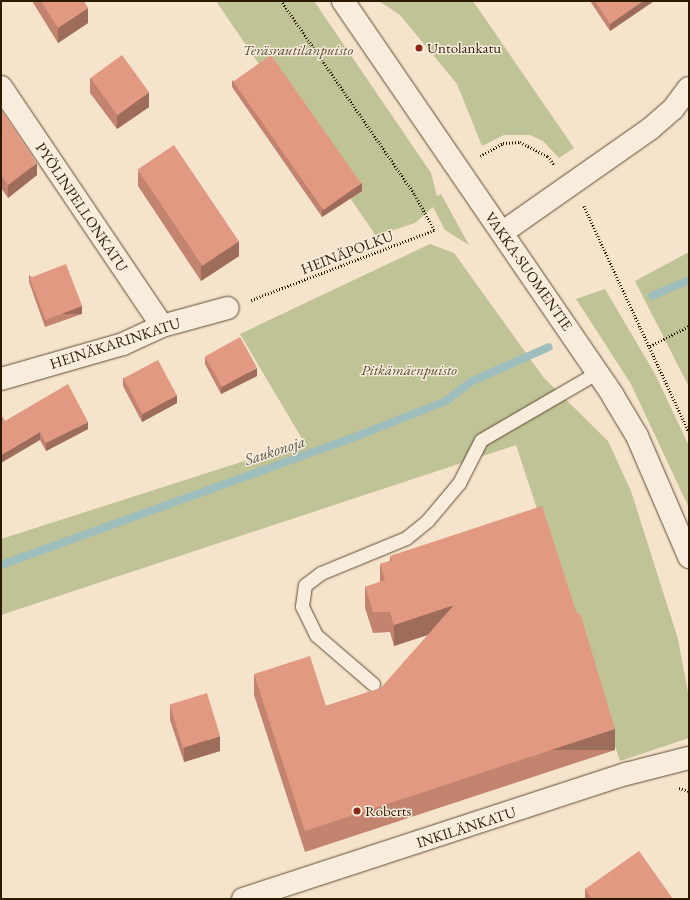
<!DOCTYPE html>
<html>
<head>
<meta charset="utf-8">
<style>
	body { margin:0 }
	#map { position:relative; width:690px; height:900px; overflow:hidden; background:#f5e4cb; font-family:"EB Garamond",serif }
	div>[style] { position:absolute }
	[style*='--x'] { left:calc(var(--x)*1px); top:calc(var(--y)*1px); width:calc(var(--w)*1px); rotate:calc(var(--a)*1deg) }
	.green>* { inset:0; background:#bfc395 }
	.stream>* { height:8px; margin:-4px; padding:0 4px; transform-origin:4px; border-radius:4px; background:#9dbebc }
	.path>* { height:2.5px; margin-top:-1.25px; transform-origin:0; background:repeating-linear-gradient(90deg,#2d1a03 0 1px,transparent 0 3px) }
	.roads { filter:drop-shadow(0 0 1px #5f4c35) drop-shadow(0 0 1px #5f4c35) }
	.lane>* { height:13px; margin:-6.5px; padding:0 6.5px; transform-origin:6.5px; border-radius:6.5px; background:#f8eddd }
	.street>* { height:22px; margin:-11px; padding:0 11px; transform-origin:11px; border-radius:11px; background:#f8eddd }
	.secondary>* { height:22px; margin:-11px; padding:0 11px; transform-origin:11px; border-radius:11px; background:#f8eddd }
	.wall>* { inset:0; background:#c2846f }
	.shaded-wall>* { inset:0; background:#9e6c5a; transform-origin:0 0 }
	.building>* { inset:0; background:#e19a81; transform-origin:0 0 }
	.dots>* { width:11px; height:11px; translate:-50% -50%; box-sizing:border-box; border:2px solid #f8eddd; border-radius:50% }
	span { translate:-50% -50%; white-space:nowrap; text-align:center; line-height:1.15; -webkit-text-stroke:3px #f8eddd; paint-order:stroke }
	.poi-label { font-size:15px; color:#2d1a03 }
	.left { translate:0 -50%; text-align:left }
	.park-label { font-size:15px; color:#594d2f; font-style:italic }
	.street-label { font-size:15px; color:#2d1a03 }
	.water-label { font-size:16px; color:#545344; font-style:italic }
	.frame { position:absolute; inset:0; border:2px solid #2d1a03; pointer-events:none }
</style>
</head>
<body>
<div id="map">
	<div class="green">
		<i style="clip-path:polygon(216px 1px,314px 1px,431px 173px,437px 196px,441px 194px,469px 245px,445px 230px,433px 207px,415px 223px,376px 236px)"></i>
		<i style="clip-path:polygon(379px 1px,473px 1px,574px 148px,559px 158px,543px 141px,530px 135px,504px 135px,482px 146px,457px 84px,400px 15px)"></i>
		<i style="clip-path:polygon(430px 244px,454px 253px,544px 378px,608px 441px,631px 491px,678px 639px,689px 698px,689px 738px,620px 761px,516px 445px,1px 615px,1px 539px,304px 442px,240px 334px)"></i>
		<i style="clip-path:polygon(689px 252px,689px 387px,635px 281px)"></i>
		<i style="clip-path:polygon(605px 289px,655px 374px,689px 446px,689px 508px,631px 384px,576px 299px)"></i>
	</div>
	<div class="stream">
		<i style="--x:652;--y:296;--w:40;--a:-23.4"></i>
		<i style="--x:1;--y:565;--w:382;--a:-19.9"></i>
		<i style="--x:360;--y:435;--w:92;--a:-21.6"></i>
		<i style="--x:446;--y:401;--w:31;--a:-38"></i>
		<i style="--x:470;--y:382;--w:86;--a:-23.9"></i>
	</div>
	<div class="path">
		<i style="--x:480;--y:156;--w:26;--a:-29"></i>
		<i style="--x:503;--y:143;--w:17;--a:-3"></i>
		<i style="--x:520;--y:142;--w:31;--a:27"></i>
		<i style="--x:548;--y:156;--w:11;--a:56"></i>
		<i style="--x:584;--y:206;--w:249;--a:65.1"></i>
		<i style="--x:251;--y:300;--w:196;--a:-20.9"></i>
		<i style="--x:434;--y:230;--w:41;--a:-119.1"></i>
		<i style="--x:414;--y:194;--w:234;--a:-124.6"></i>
		<i style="--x:650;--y:346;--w:44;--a:-27.1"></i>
		<i style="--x:679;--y:788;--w:10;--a:17"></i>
	</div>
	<div class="roads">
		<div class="lane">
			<i style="--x:373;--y:684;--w:75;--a:-139.3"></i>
			<i style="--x:316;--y:635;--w:32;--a:-116"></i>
			<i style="--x:302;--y:606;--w:21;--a:-82"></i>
			<i style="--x:305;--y:585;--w:20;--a:-37"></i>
			<i style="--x:321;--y:573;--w:92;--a:-22.4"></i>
			<i style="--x:406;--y:538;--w:27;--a:-39"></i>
			<i style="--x:427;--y:521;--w:50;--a:-49.9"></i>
			<i style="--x:459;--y:483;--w:48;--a:-62.9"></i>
			<i style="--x:481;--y:440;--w:135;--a:-30.2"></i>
		</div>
		<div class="street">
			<i style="--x:1;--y:87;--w:288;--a:56"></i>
			<i style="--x:503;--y:232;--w:179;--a:-35"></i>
			<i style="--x:650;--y:129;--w:30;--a:-41"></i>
			<i style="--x:673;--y:109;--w:26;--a:-53"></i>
			<i style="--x:1;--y:379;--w:127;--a:-16"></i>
			<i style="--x:123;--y:344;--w:43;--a:-24.8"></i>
			<i style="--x:162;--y:326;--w:68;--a:-15.3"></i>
			<i style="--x:243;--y:899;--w:403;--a:-18.1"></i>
			<i style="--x:626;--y:774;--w:65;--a:-14.3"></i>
		</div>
		<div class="secondary">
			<i style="--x:343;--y:1;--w:478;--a:55.6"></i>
			<i style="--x:613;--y:396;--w:47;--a:59"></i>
			<i style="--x:637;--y:436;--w:132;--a:66.7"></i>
		</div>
	</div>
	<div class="wall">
		<i style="clip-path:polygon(32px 1px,84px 1px,88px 23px,58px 43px)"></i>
		<i style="clip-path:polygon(590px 1px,654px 1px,610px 31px)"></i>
		<i style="clip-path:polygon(90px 78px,149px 107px,117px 129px,90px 93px)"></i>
		<i style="clip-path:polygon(232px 80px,362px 191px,322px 217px,232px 87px)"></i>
		<i style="clip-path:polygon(1px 109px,37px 175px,8px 198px,1px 188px)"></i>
		<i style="clip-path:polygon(138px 171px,239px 256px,201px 281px,138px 186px)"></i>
		<i style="clip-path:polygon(29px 275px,82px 314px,45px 327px,29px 282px)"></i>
		<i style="clip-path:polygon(205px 356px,257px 376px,221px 394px,205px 364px)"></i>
		<i style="clip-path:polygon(123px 378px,177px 403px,142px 422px,123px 386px)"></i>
		<i style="clip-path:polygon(5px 421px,88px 429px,46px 451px,40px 440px)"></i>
		<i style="clip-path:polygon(390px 556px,615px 750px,305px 852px,254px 695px,254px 674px,326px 706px,381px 688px,428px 635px,394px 646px,390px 632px,373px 633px,365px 608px,365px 587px,380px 582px,380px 564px,390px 561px)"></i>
		<i style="clip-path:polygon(170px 705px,220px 751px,184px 762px,170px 720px)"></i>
		<i style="clip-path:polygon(585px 889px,673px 899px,585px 899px)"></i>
	</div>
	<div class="shaded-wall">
		<i style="clip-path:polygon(643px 1px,654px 1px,610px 31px,610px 24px)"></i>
		<i style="clip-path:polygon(88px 8px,88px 23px,58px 43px,58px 28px)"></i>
		<i style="clip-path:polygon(149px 92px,149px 107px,117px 129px,117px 115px)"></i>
		<i style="clip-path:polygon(37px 163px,37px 175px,8px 198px,8px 185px)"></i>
		<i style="clip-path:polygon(362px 183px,362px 191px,322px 217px,322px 209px)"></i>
		<i style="clip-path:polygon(239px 241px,239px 256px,201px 281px,201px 266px)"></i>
		<i style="left:82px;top:306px;width:8px;height:39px;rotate:90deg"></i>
		<i style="clip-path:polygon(257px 368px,257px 376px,221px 394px,221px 387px)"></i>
		<i style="clip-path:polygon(177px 395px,177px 403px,142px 422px,142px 415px)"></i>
		<i style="clip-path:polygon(88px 422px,88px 429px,46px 451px,46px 443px)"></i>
		<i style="clip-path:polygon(40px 432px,40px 440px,1px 463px,1px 455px)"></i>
		<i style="clip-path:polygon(454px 605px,454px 626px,394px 646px,394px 625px)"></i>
		<i style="left:615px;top:729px;width:21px;height:326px;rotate:90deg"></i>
		<i style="clip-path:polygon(220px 736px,220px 751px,184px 762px,184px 748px)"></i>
	</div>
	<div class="building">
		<i style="clip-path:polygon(41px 1px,84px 1px,88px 8px,58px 28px)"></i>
		<i style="clip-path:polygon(595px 1px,643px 1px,610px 24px)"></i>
		<i style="left:122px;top:55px;width:46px;height:39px;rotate:54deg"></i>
		<i style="left:271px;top:55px;width:157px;height:46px;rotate:55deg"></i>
		<i style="clip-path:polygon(1px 109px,37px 163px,8px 185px,1px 175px)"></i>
		<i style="left:174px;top:145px;width:116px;height:44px;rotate:56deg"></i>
		<i style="left:66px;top:264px;width:45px;height:39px;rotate:69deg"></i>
		<i style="left:240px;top:337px;width:35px;height:40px;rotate:61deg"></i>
		<i style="left:158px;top:360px;width:40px;height:39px;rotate:62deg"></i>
		<i style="clip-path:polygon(68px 384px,88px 422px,46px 443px,40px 432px,1px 455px,1px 414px,5px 421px)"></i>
		<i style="clip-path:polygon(542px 506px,576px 611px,581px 616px,615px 729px,305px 831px,254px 674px,310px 656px,326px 706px,381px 688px,454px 605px,394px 625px,390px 612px,373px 612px,365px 587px,385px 580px,380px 564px,392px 561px,390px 556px)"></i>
		<i style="left:207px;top:693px;width:45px;height:39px;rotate:73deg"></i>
		<i style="clip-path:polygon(639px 851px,673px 899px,592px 899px,585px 889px)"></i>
	</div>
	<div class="dots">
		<i style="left:419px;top:48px;background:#8f2418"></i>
		<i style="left:357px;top:811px;background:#8f2418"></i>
	</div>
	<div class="poi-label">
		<span class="left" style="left:427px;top:48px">Untolankatu</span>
		<span class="left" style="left:365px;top:811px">Roberts</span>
	</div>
	<div class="park-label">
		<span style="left:298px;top:50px">Teräsrautilanpuisto</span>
		<span style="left:409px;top:370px">Pitkämäenpuisto</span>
	</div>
	<div class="street-label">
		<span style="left:82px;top:207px;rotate:56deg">PYÖLINPELLONKATU</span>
		<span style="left:347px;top:252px;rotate:-21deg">HEINÄPOLKU</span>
		<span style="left:529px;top:271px;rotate:55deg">VAKKA-SUOMENTIE</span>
		<span style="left:115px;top:343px;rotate:-18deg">HEINÄKARINKATU</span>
		<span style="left:466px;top:827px;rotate:-18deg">INKILÄNKATU</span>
	</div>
	<div class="water-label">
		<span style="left:275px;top:451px;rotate:-18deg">Saukonoja</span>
	</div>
	<div class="frame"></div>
</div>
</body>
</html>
